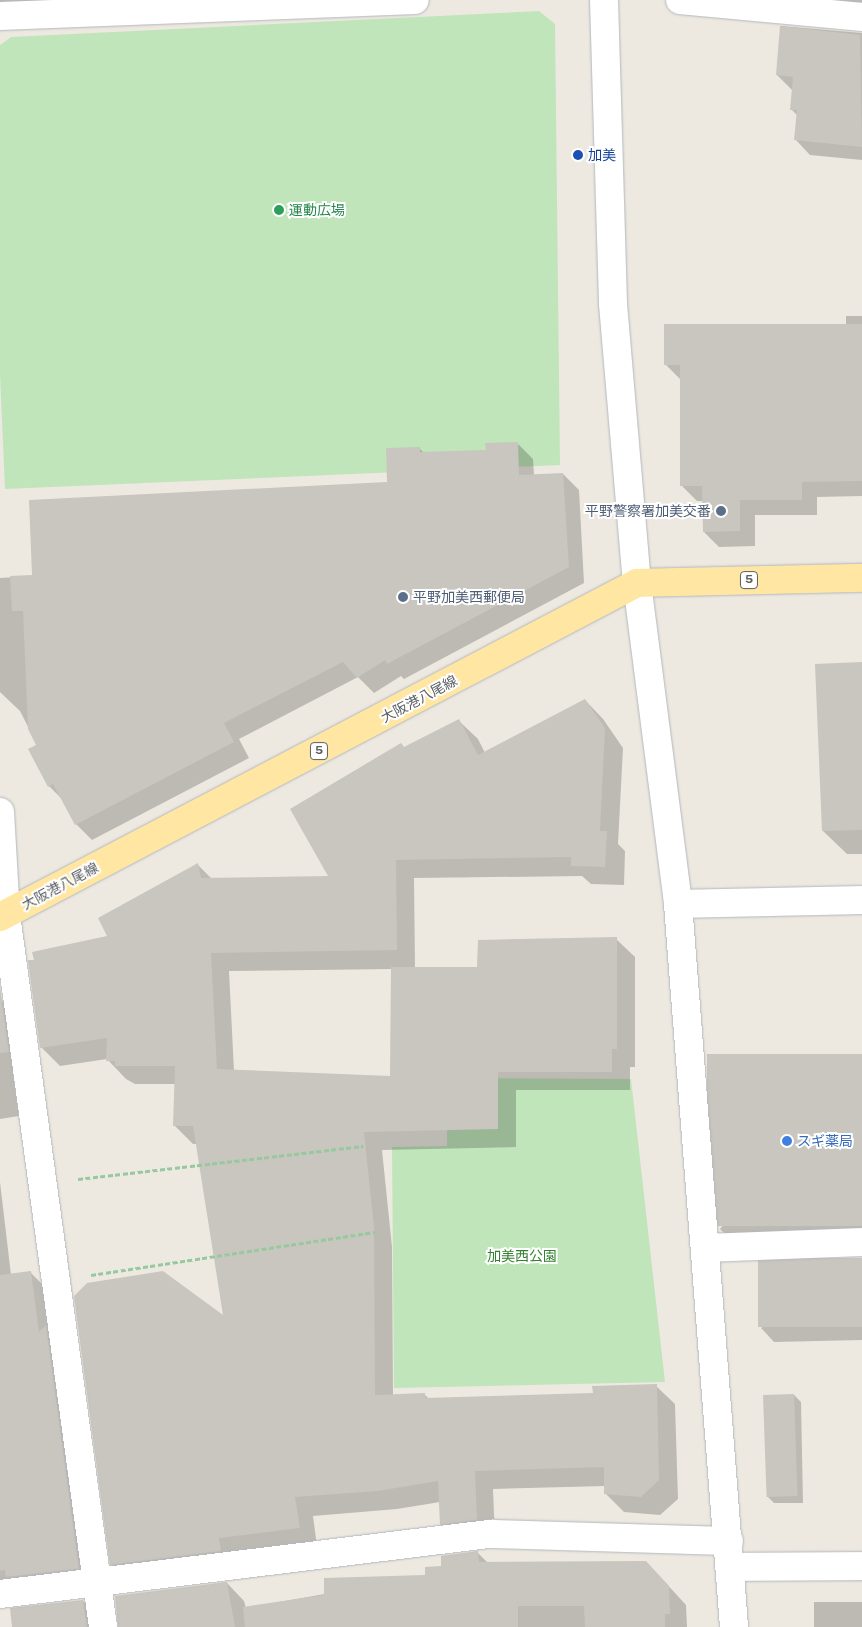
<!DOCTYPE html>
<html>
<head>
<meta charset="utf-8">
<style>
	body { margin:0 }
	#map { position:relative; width:862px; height:1627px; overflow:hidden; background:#ede9e0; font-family:"Public Sans","Noto Sans JP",sans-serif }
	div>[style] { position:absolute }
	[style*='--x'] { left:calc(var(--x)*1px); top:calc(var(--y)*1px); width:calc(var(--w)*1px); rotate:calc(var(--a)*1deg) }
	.green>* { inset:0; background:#c0e5bb }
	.shadow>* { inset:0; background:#0003; transform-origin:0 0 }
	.building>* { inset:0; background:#c9c5bf; transform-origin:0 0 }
	.path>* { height:3px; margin-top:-1.5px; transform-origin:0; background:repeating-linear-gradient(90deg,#96c99f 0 5px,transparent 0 7.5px) }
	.roads { filter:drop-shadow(0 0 1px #b3b7bc) drop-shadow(0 0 1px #b3b7bc) }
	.street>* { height:28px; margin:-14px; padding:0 14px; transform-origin:14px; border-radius:14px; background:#fff }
	.secondary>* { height:28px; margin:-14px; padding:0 14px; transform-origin:14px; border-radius:14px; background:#fff }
	.primary>* { height:28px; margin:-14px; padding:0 14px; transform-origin:14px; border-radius:14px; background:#ffe7a3 }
	.dots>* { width:14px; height:14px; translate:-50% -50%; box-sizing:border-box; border:2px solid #fff; border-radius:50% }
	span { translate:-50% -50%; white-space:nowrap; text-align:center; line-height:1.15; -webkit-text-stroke:4px #fff; paint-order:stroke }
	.shield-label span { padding:1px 4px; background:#fff; border:1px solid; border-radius:4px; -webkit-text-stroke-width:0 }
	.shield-label { font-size:12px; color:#595e62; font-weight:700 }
	.transit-label { font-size:14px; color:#164399 }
	.left { translate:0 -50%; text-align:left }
	.leisure-label { font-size:14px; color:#27864d }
	.service-label { font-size:14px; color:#4e5e75 }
	.right { translate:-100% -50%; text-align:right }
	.street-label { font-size:14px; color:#595e62 }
	.shop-label { font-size:14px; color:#366cbe }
	.park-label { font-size:14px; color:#358131 }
</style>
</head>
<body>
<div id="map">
	<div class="green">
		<i style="clip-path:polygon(539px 11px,555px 24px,560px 465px,5px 489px,0 375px,0 45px,11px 37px)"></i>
		<i style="clip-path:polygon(447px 1078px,631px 1079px,665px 1382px,394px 1388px,392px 1147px,447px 1146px)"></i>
	</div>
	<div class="shadow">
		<i style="clip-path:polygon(0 0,227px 0,0 4px)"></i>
		<i style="clip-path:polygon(791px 0,862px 0,862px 16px)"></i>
		<i style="clip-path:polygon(781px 26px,862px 33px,862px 160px,810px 155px,795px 139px,797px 115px,791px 109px,793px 91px,777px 75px)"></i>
		<i style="clip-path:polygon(846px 316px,862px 316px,862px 496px,817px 497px,817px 515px,755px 515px,755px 546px,719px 547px,704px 532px,704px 501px,697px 501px,681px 485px,681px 380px,665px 364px,846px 325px)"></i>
		<i style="clip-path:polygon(517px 443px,533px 459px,534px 476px,563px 474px,579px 490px,584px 583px,404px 679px,401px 676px,374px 693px,358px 677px,239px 739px,249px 758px,92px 840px,76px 824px,64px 801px,49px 786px,38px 746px,20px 711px,0 692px,0 578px,33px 576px,388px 483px,419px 448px,424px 453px,487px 452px)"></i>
		<i style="clip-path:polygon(862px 663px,862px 854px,847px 854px,823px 831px)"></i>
		<i style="clip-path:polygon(evenodd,585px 700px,603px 719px,623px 748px,618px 844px,625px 851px,624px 885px,591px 884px,582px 876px,414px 878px,415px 968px,478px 968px,616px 939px,635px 957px,635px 1067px,630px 1067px,630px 1090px,516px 1090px,516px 1147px,382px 1150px,392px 1247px,393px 1395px,424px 1394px,429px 1399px,594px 1395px,656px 1386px,675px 1404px,678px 1499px,660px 1515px,624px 1512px,605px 1493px,605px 1486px,493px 1489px,495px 1538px,459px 1543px,441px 1524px,440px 1502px,397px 1509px,313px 1516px,317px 1546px,130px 1583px,111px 1564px,225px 1318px,197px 1144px,193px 1144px,174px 1125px,176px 1084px,135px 1084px,126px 1079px,107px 1059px,60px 1066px,41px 1047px,109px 937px,197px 864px,212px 879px,330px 877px,405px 748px,459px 721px,478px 739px,485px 753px,585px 700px,392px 969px,392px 1077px,234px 1071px,229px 971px,392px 969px)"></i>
		<i style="clip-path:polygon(0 999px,19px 1017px,26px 1070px,13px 1072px,19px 1116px,0 1119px)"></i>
		<i style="clip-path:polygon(862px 1055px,862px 1250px,744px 1252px,720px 1229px)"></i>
		<i style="clip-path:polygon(0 1182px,11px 1275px,30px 1272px,48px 1290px,96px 1586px,0 1591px)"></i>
		<i style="clip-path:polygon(862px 1259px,862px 1340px,774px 1342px,761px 1328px)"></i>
		<i style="clip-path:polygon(794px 1395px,801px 1402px,803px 1503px,774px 1503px,768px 1497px)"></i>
		<i style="clip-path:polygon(478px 1553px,488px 1563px,664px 1581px,686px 1605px,687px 1627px,118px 1627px,227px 1583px,244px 1601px,246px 1608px,426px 1576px)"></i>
		<i style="clip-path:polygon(83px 1601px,101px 1619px,102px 1627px,14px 1627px)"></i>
		<i style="left:862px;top:1602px;width:25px;height:48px;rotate:90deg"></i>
	</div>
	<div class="building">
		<i style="clip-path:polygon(780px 26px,860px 35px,862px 147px,794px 140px,797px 110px,790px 110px,793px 77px,776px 75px)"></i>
		<i style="clip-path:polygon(664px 324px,862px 324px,862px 481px,802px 482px,802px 500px,740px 500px,740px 531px,703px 532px,702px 486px,680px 486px,680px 365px,664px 365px)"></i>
		<i style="clip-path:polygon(518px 442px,519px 475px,563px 473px,569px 567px,387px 664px,385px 660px,357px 678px,343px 662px,224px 723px,234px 742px,75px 825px,53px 784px,48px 787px,28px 749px,36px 745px,28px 729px,23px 611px,12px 611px,10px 576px,32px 575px,29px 500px,387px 482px,386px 448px,420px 447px,420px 452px,486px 450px,485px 443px)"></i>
		<i style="clip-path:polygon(862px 662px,862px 830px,822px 831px,815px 664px)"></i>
		<i style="clip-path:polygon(585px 699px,605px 728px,600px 831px,607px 831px,605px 867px,571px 866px,571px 857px,396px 860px,397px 950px,211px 953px,217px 1069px,390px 1076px,391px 967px,477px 967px,478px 940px,617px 937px,617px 1049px,612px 1049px,612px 1072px,498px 1072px,498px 1129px,364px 1132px,374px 1227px,375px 1395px,425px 1393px,425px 1398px,593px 1393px,592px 1386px,657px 1384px,659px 1480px,641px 1497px,604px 1494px,604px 1467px,475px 1471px,477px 1520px,440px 1525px,438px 1481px,378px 1491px,295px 1497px,300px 1528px,219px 1538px,221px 1551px,110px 1565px,74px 1296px,87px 1283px,163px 1271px,223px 1315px,193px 1126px,173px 1126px,175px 1066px,115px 1066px,115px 1061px,106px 1061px,107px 1038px,40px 1048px,28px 960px,34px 960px,32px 952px,107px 936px,98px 918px,198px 863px,201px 878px,328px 876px,290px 809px,401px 743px,404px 747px,459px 719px,478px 755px)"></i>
		<i style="clip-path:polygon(0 987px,9px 1052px,0 1053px)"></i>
		<i style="left:862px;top:1054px;width:172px;height:155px;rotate:90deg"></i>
		<i style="left:862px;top:1258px;width:69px;height:104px;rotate:90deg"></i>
		<i style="clip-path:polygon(31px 1271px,39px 1332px,46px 1325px,79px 1569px,6px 1577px,5px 1570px,0 1571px,0 1275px)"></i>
		<i style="left:794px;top:1394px;width:102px;height:31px;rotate:88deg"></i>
		<i style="clip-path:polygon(478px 1551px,479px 1562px,646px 1561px,669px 1586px,670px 1614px,665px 1614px,665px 1627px,585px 1627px,584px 1606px,518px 1606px,518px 1627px,245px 1627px,243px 1607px,324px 1595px,324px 1578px,425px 1575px,425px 1567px,441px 1566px,441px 1556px)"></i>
		<i style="clip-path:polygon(227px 1582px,235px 1627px,118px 1627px,115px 1596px)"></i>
		<i style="clip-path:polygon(83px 1600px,87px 1627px,12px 1627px,10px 1608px)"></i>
	</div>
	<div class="path">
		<i style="--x:78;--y:1179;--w:287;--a:-6.6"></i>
		<i style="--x:91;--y:1275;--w:287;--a:-8.6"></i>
	</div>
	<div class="roads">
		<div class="street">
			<i style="--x:680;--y:0;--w:183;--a:5.3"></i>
			<i style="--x:0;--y:16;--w:415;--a:-2.2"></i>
			<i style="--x:0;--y:812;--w:103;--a:86.7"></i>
			<i style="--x:6;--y:915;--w:719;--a:82.24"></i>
			<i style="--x:678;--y:904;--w:184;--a:-1.2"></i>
			<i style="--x:706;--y:1248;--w:156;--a:-2.2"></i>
			<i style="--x:730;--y:1567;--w:132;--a:-0.4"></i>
			<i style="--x:0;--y:1594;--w:495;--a:-7"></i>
			<i style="--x:491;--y:1534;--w:238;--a:1.7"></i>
		</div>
		<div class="secondary">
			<i style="--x:604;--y:0;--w:304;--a:88.3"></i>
			<i style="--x:613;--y:304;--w:280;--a:85.1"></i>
			<i style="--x:637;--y:583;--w:324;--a:82.7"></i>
			<i style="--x:678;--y:904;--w:725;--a:85.57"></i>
		</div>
		<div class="primary">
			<i style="--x:0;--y:917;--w:719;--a:-27.67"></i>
			<i style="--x:637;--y:583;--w:225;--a:-1.3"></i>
		</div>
	</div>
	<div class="dots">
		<i style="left:578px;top:155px;background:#1a4fb4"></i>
		<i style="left:279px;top:210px;background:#2e9e5b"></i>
		<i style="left:721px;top:511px;background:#5c6f8a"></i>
		<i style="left:403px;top:597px;background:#5c6f8a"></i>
		<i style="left:787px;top:1141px;background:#3f7fe0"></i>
	</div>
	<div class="shield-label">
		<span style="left:749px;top:580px">5</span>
		<span style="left:319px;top:751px">5</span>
	</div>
	<div class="transit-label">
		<span class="left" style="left:588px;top:155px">加美</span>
	</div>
	<div class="leisure-label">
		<span class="left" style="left:289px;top:210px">運動広場</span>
	</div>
	<div class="service-label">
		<span class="right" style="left:711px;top:511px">平野警察署加美交番</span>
		<span class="left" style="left:413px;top:597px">平野加美西郵便局</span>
	</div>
	<div class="street-label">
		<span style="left:419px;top:699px;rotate:-28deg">大阪港八尾線</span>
		<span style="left:60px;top:886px;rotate:-28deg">大阪港八尾線</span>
	</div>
	<div class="shop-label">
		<span class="left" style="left:797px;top:1141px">スギ薬局</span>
	</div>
	<div class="park-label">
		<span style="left:522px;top:1256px">加美西公園</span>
	</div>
</div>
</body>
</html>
